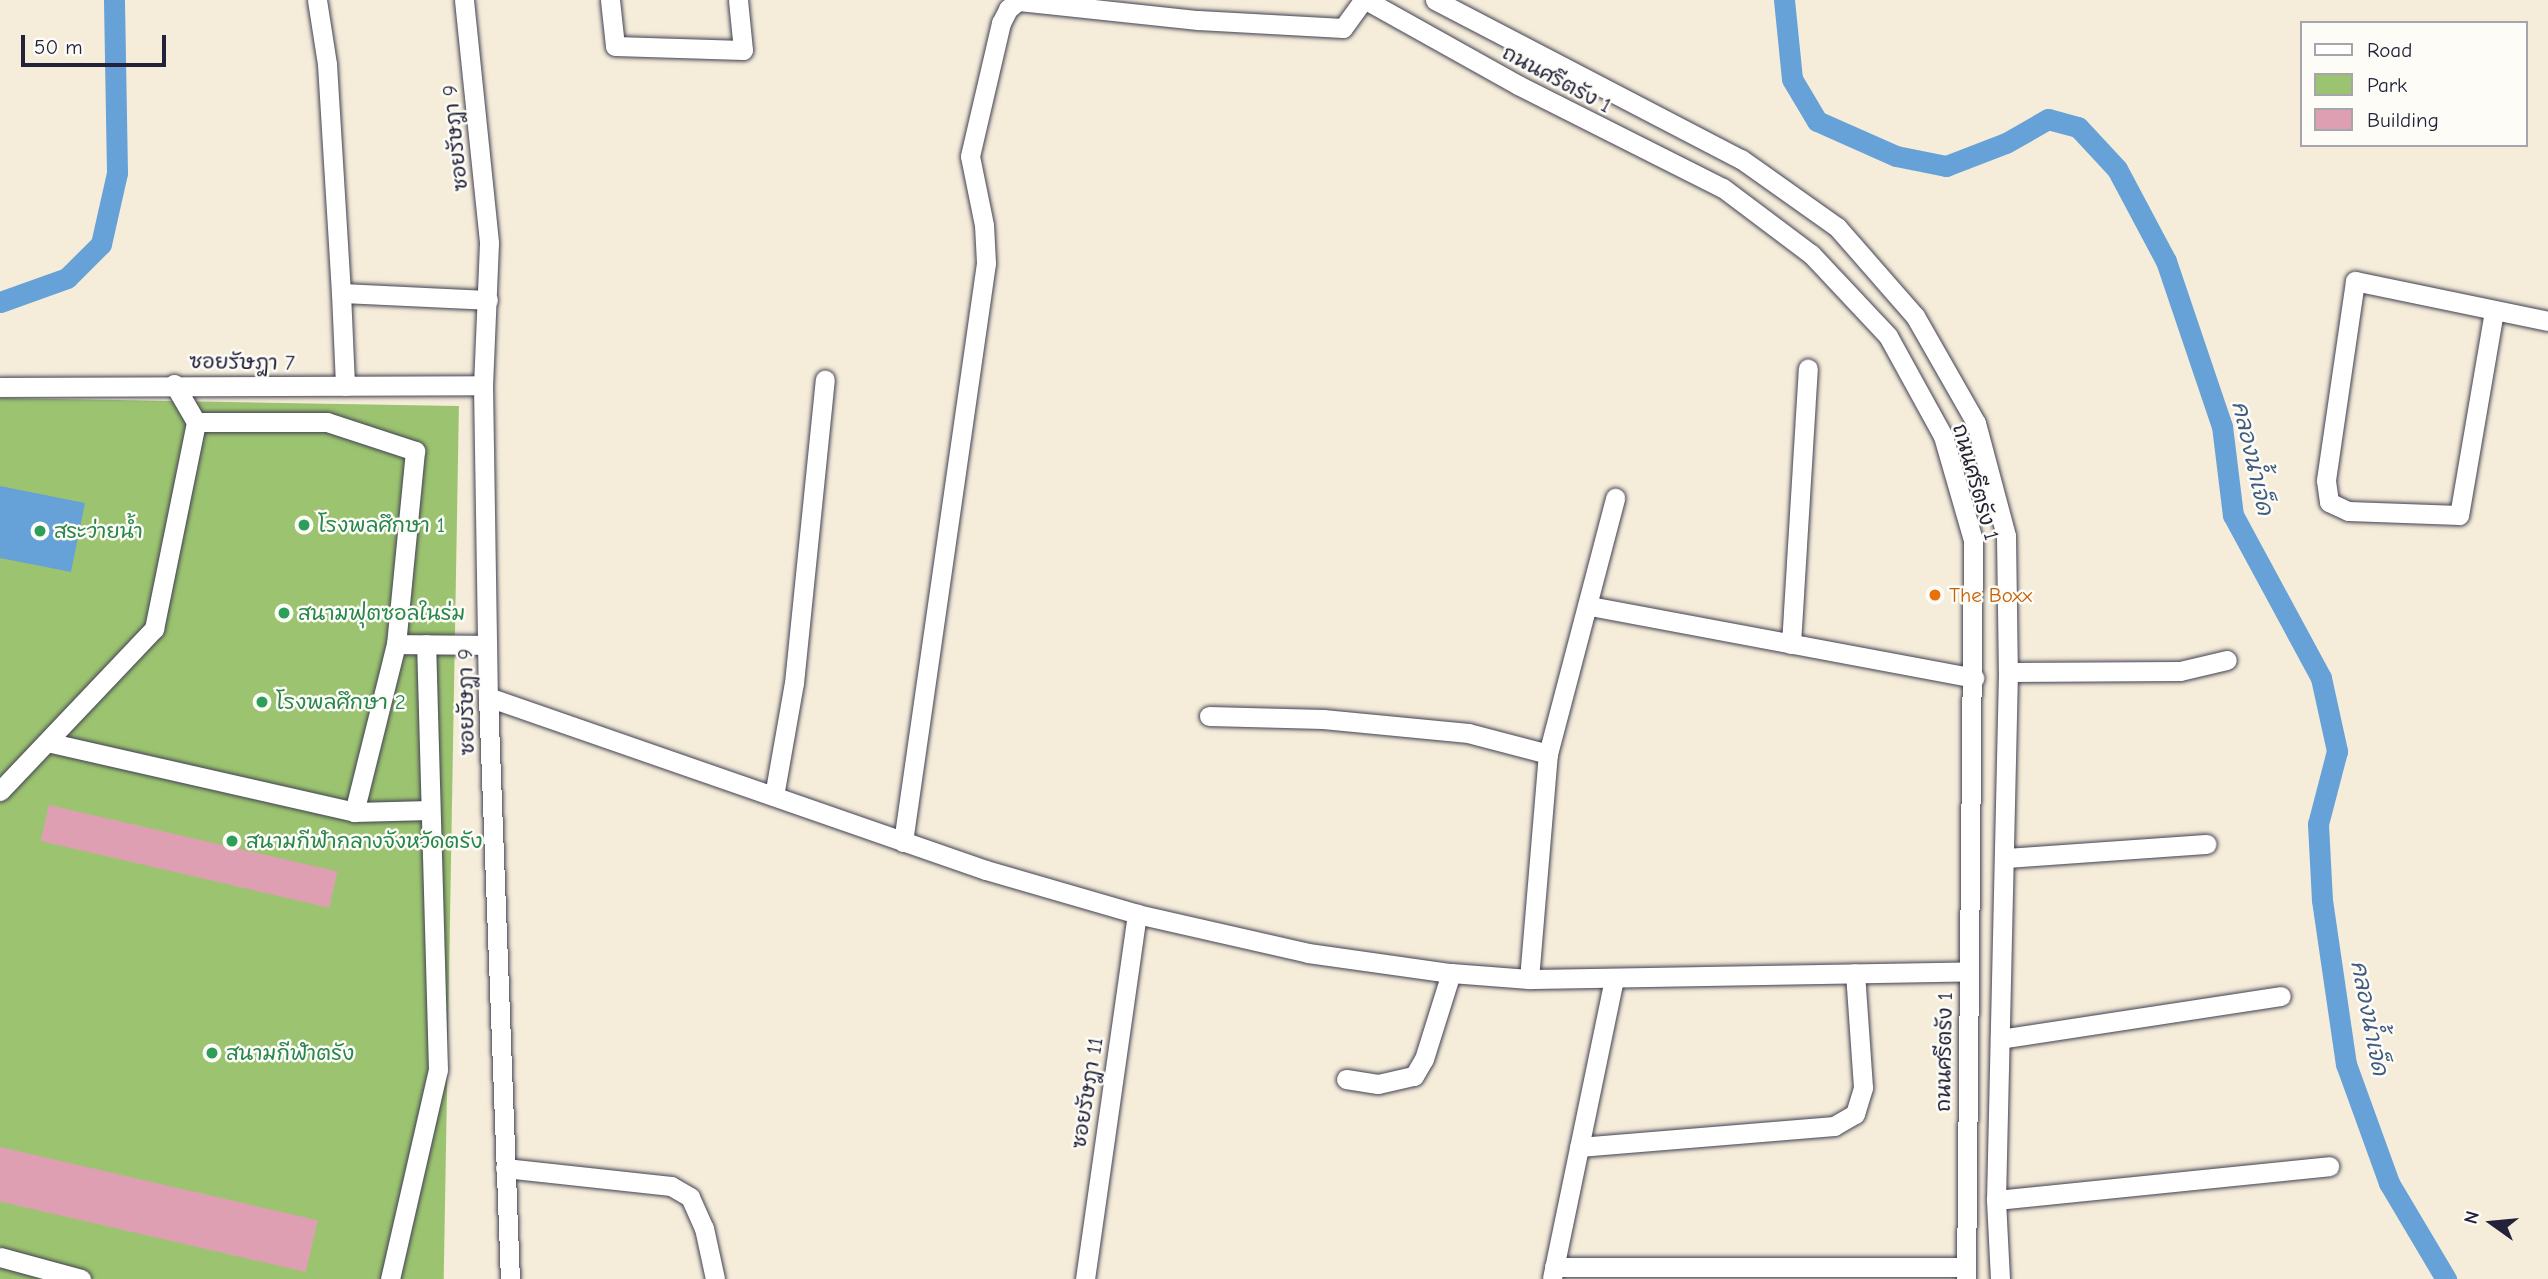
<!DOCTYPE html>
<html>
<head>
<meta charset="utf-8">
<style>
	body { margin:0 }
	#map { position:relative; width:2548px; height:1279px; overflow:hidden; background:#f5edda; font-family:"Comic Neue","Playpen Sans Thai",sans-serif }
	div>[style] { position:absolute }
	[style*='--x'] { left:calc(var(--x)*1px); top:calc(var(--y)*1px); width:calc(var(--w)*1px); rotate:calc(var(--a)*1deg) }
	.green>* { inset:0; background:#9cc470; transform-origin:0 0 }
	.water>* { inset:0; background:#66a2d7 }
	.canal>* { height:21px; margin:-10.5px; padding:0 10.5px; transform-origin:10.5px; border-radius:10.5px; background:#66a2d7 }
	.building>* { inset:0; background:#de9fb2; transform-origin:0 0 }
	.roads { filter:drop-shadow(0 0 2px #424053) drop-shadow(0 0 2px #424053) }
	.minor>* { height:19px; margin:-9.5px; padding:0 9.5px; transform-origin:9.5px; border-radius:9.5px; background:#fff }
	.dots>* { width:19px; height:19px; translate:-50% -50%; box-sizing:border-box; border:4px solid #fdfcf7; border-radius:50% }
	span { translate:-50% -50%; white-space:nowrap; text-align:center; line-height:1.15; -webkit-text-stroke:5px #fdfcf7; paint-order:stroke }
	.street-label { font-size:21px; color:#22223b }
	.leisure-label { font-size:21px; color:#27864d }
	.left { translate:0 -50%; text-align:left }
	.food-label { font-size:21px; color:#c56008 }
	.water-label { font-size:23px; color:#415c81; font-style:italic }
	.legend { position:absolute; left:2300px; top:21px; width:228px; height:126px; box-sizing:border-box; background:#fdfcf7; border:2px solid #a5a5ac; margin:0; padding:9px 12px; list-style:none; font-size:21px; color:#22223b }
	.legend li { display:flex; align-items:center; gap:14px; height:35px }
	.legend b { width:35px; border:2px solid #a5a5ac }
	.north { position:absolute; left:2457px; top:1188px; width:70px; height:70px; -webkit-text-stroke:5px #fdfcf7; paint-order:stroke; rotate:285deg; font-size:19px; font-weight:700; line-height:28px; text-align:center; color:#22223b }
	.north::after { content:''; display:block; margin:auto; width:24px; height:32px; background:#22223b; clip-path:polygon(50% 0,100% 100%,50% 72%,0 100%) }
	.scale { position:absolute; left:21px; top:35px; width:145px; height:32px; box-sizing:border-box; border:4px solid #22223b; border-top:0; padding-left:9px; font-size:21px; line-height:24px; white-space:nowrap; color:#22223b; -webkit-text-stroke:5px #fdfcf7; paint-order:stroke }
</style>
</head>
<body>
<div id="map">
	<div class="green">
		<i style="left:0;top:398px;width:459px;height:881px;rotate:1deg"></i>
	</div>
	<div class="water">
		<i style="clip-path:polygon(0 486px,85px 503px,71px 572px,0 558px)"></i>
	</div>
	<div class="canal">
		<i style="--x:1784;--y:0;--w:79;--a:84.2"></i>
		<i style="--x:1792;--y:79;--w:49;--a:59.2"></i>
		<i style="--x:1817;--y:121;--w:86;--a:23.9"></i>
		<i style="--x:1896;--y:156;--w:51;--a:11.3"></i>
		<i style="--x:1946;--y:166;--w:64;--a:-21"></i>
		<i style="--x:2006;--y:143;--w:48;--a:-29.7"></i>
		<i style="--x:2048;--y:119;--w:31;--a:15"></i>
		<i style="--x:2078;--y:127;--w:57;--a:47.1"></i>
		<i style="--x:2117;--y:169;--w:104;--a:62"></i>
		<i style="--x:2166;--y:261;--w:174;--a:71.3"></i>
		<i style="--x:2222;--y:426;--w:90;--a:83"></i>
		<i style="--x:2233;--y:515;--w:185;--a:61.6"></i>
		<i style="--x:2321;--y:678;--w:75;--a:77.6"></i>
		<i style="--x:2337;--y:751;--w:75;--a:104.6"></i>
		<i style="--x:2318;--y:824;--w:76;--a:87"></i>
		<i style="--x:2322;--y:900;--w:166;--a:81.7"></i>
		<i style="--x:2346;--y:1064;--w:127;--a:70.1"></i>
		<i style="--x:2389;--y:1183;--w:112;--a:59.3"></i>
		<i style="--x:0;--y:302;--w:71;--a:-19.7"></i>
		<i style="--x:67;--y:278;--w:48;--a:-45"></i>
		<i style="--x:101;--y:244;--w:73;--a:-77.3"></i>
		<i style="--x:117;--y:173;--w:173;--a:-91"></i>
	</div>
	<div class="building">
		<i style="left:49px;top:805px;width:296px;height:37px;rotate:13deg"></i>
		<i style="left:0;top:1147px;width:326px;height:53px;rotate:13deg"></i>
	</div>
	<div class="roads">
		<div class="minor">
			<i style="--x:317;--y:0;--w:65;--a:81.1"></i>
			<i style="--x:327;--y:64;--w:229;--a:86.5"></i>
			<i style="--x:341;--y:293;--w:147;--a:2.7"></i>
			<i style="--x:464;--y:0;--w:244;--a:84.1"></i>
			<i style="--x:489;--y:243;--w:142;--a:92.4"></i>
			<i style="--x:483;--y:385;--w:312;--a:89.1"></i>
			<i style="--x:488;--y:697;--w:582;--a:87.84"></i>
			<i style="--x:610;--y:0;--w:46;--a:83.8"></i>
			<i style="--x:615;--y:46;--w:128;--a:1.8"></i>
			<i style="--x:743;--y:50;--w:50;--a:-95.7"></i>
			<i style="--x:1366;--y:0;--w:174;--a:29.2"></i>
			<i style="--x:1518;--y:85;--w:229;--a:26.7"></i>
			<i style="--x:1723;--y:188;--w:110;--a:36.9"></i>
			<i style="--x:1811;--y:254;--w:112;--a:46.8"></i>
			<i style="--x:1888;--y:336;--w:114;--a:61.2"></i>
			<i style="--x:1943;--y:436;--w:108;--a:73.9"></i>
			<i style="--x:1973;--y:540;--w:739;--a:90.54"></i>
			<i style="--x:1435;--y:0;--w:345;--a:27.5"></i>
			<i style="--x:1741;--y:159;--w:118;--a:35.3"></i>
			<i style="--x:1837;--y:227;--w:118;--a:48.8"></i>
			<i style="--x:1915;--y:316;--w:123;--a:60.3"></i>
			<i style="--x:1976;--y:423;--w:117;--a:75.1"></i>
			<i style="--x:2006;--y:536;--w:136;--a:89.2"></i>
			<i style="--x:2008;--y:672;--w:528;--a:91.3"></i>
			<i style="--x:1996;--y:1200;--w:79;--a:87.1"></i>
			<i style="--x:1019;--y:1;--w:180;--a:6.1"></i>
			<i style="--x:1198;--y:20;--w:145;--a:3.2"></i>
			<i style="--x:1343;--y:28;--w:34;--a:-54"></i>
			<i style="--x:341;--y:293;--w:93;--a:87.5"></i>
			<i style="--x:2494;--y:311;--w:207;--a:99.7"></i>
			<i style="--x:2459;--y:515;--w:111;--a:-177.9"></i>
			<i style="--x:2348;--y:511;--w:21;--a:-155"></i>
			<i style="--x:2329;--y:502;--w:22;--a:-98"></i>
			<i style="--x:2326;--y:480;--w:201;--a:-81.7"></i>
			<i style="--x:2355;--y:281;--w:197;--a:11.7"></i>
			<i style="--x:0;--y:387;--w:483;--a:-0.2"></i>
			<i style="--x:196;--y:422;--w:131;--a:0"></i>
			<i style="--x:327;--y:422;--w:93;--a:18.2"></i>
			<i style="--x:415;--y:451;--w:194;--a:95.6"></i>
			<i style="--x:396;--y:644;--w:173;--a:104"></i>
			<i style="--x:1590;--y:606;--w:391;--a:10.6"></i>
			<i style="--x:396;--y:644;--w:91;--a:0.6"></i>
			<i style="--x:1791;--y:644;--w:276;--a:-86.5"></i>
			<i style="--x:2008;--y:672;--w:172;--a:-0.3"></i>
			<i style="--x:2180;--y:671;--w:48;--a:-13.2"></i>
			<i style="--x:488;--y:697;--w:527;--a:19.16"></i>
			<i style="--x:986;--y:870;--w:157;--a:16.2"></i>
			<i style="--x:1137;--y:914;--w:175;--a:12.8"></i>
			<i style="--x:1308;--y:953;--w:144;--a:8"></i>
			<i style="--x:1451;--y:973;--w:78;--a:4.4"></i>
			<i style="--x:1529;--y:979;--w:440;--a:-1"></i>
			<i style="--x:1209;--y:716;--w:114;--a:1.5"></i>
			<i style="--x:1323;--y:719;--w:146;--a:5.5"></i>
			<i style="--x:1468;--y:733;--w:83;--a:14.7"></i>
			<i style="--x:47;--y:742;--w:315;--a:12.8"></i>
			<i style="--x:354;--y:812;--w:76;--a:-1.5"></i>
			<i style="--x:0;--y:791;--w:224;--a:-46.5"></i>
			<i style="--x:154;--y:629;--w:211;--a:-78.5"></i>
			<i style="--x:196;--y:422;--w:44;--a:-120.1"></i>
			<i style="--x:774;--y:796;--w:115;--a:-80"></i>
			<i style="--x:794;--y:683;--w:305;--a:-84.2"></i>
			<i style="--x:903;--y:842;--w:585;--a:-81.84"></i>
			<i style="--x:986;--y:263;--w:38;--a:-93"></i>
			<i style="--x:984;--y:225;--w:70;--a:-101.5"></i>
			<i style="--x:970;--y:156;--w:137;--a:-76.9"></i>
			<i style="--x:1001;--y:23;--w:16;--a:-63"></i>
			<i style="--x:1008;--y:9;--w:14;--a:-39"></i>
			<i style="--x:2005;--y:858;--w:202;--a:-4"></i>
			<i style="--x:1529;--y:979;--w:226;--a:-85.2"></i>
			<i style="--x:1548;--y:754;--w:265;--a:-75.3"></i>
			<i style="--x:2000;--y:1039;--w:284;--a:-8.7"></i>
			<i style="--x:1346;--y:1079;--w:32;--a:9"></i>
			<i style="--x:1378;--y:1084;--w:37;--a:-13"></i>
			<i style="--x:1414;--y:1076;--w:20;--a:-60"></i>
			<i style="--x:1424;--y:1059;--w:90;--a:-72.6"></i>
			<i style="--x:1579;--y:1147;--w:256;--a:-4.7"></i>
			<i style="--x:1834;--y:1126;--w:24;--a:-30"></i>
			<i style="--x:1855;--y:1114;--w:28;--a:-73"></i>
			<i style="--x:1863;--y:1087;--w:114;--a:-94"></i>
			<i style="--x:505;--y:1168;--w:167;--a:6.2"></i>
			<i style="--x:671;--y:1186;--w:22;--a:30"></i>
			<i style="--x:690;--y:1197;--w:34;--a:66"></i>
			<i style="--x:704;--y:1228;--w:52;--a:77.8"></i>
			<i style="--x:1996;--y:1200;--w:335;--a:-5.8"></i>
			<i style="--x:0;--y:1257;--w:84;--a:15.2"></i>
			<i style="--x:1554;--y:1267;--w:412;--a:0"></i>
			<i style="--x:1552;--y:1278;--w:306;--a:-78.3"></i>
			<i style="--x:390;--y:1279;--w:214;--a:-77.1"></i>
			<i style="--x:438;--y:1070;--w:426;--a:-91.6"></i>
			<i style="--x:1085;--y:1279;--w:369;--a:-81.9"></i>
		</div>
	</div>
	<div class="dots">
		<i style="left:304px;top:525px;background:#2e9e5b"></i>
		<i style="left:40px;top:531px;background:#2e9e5b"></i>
		<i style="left:1935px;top:595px;background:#e8710a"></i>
		<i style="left:284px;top:613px;background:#2e9e5b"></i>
		<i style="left:262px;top:702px;background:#2e9e5b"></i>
		<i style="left:232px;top:841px;background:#2e9e5b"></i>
		<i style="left:212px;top:1053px;background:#2e9e5b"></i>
	</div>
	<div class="street-label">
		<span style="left:1557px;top:79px;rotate:28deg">ถนนศรีตรัง 1</span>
		<span style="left:455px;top:138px;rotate:-96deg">ซอยรัษฎา 9</span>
		<span style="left:242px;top:362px;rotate:1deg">ซอยรัษฎา 7</span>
		<span style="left:1976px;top:482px;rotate:74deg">ถนนศรีตรัง 1</span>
		<span style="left:466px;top:702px;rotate:-91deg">ซอยรัษฎา 9</span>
		<span style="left:1944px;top:1052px;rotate:-89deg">ถนนศรีตรัง 1</span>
		<span style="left:1087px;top:1093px;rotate:-81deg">ซอยรัษฎา 11</span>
	</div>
	<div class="leisure-label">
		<span class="left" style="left:318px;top:525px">โรงพลศึกษา 1</span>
		<span class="left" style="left:54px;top:531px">สระว่ายน้ำ</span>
		<span class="left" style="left:298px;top:613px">สนามฟุตซอลในร่ม</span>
		<span class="left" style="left:276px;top:702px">โรงพลศึกษา 2</span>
		<span class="left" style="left:246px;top:841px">สนามกีฬากลางจังหวัดตรัง</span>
		<span class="left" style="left:226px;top:1053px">สนามกีฬาตรัง</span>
	</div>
	<div class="food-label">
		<span class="left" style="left:1949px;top:595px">The Boxx</span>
	</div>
	<div class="water-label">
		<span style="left:2252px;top:458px;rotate:77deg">คลองน้ำเจ็ด</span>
		<span style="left:2369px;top:1018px;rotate:79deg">คลองน้ำเจ็ด</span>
	</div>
	<ul class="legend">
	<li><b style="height:9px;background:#fff"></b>Road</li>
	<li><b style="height:19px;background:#9cc470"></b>Park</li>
	<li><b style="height:19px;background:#de9fb2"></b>Building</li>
	</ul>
	<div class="north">N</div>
	<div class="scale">50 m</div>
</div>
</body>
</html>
